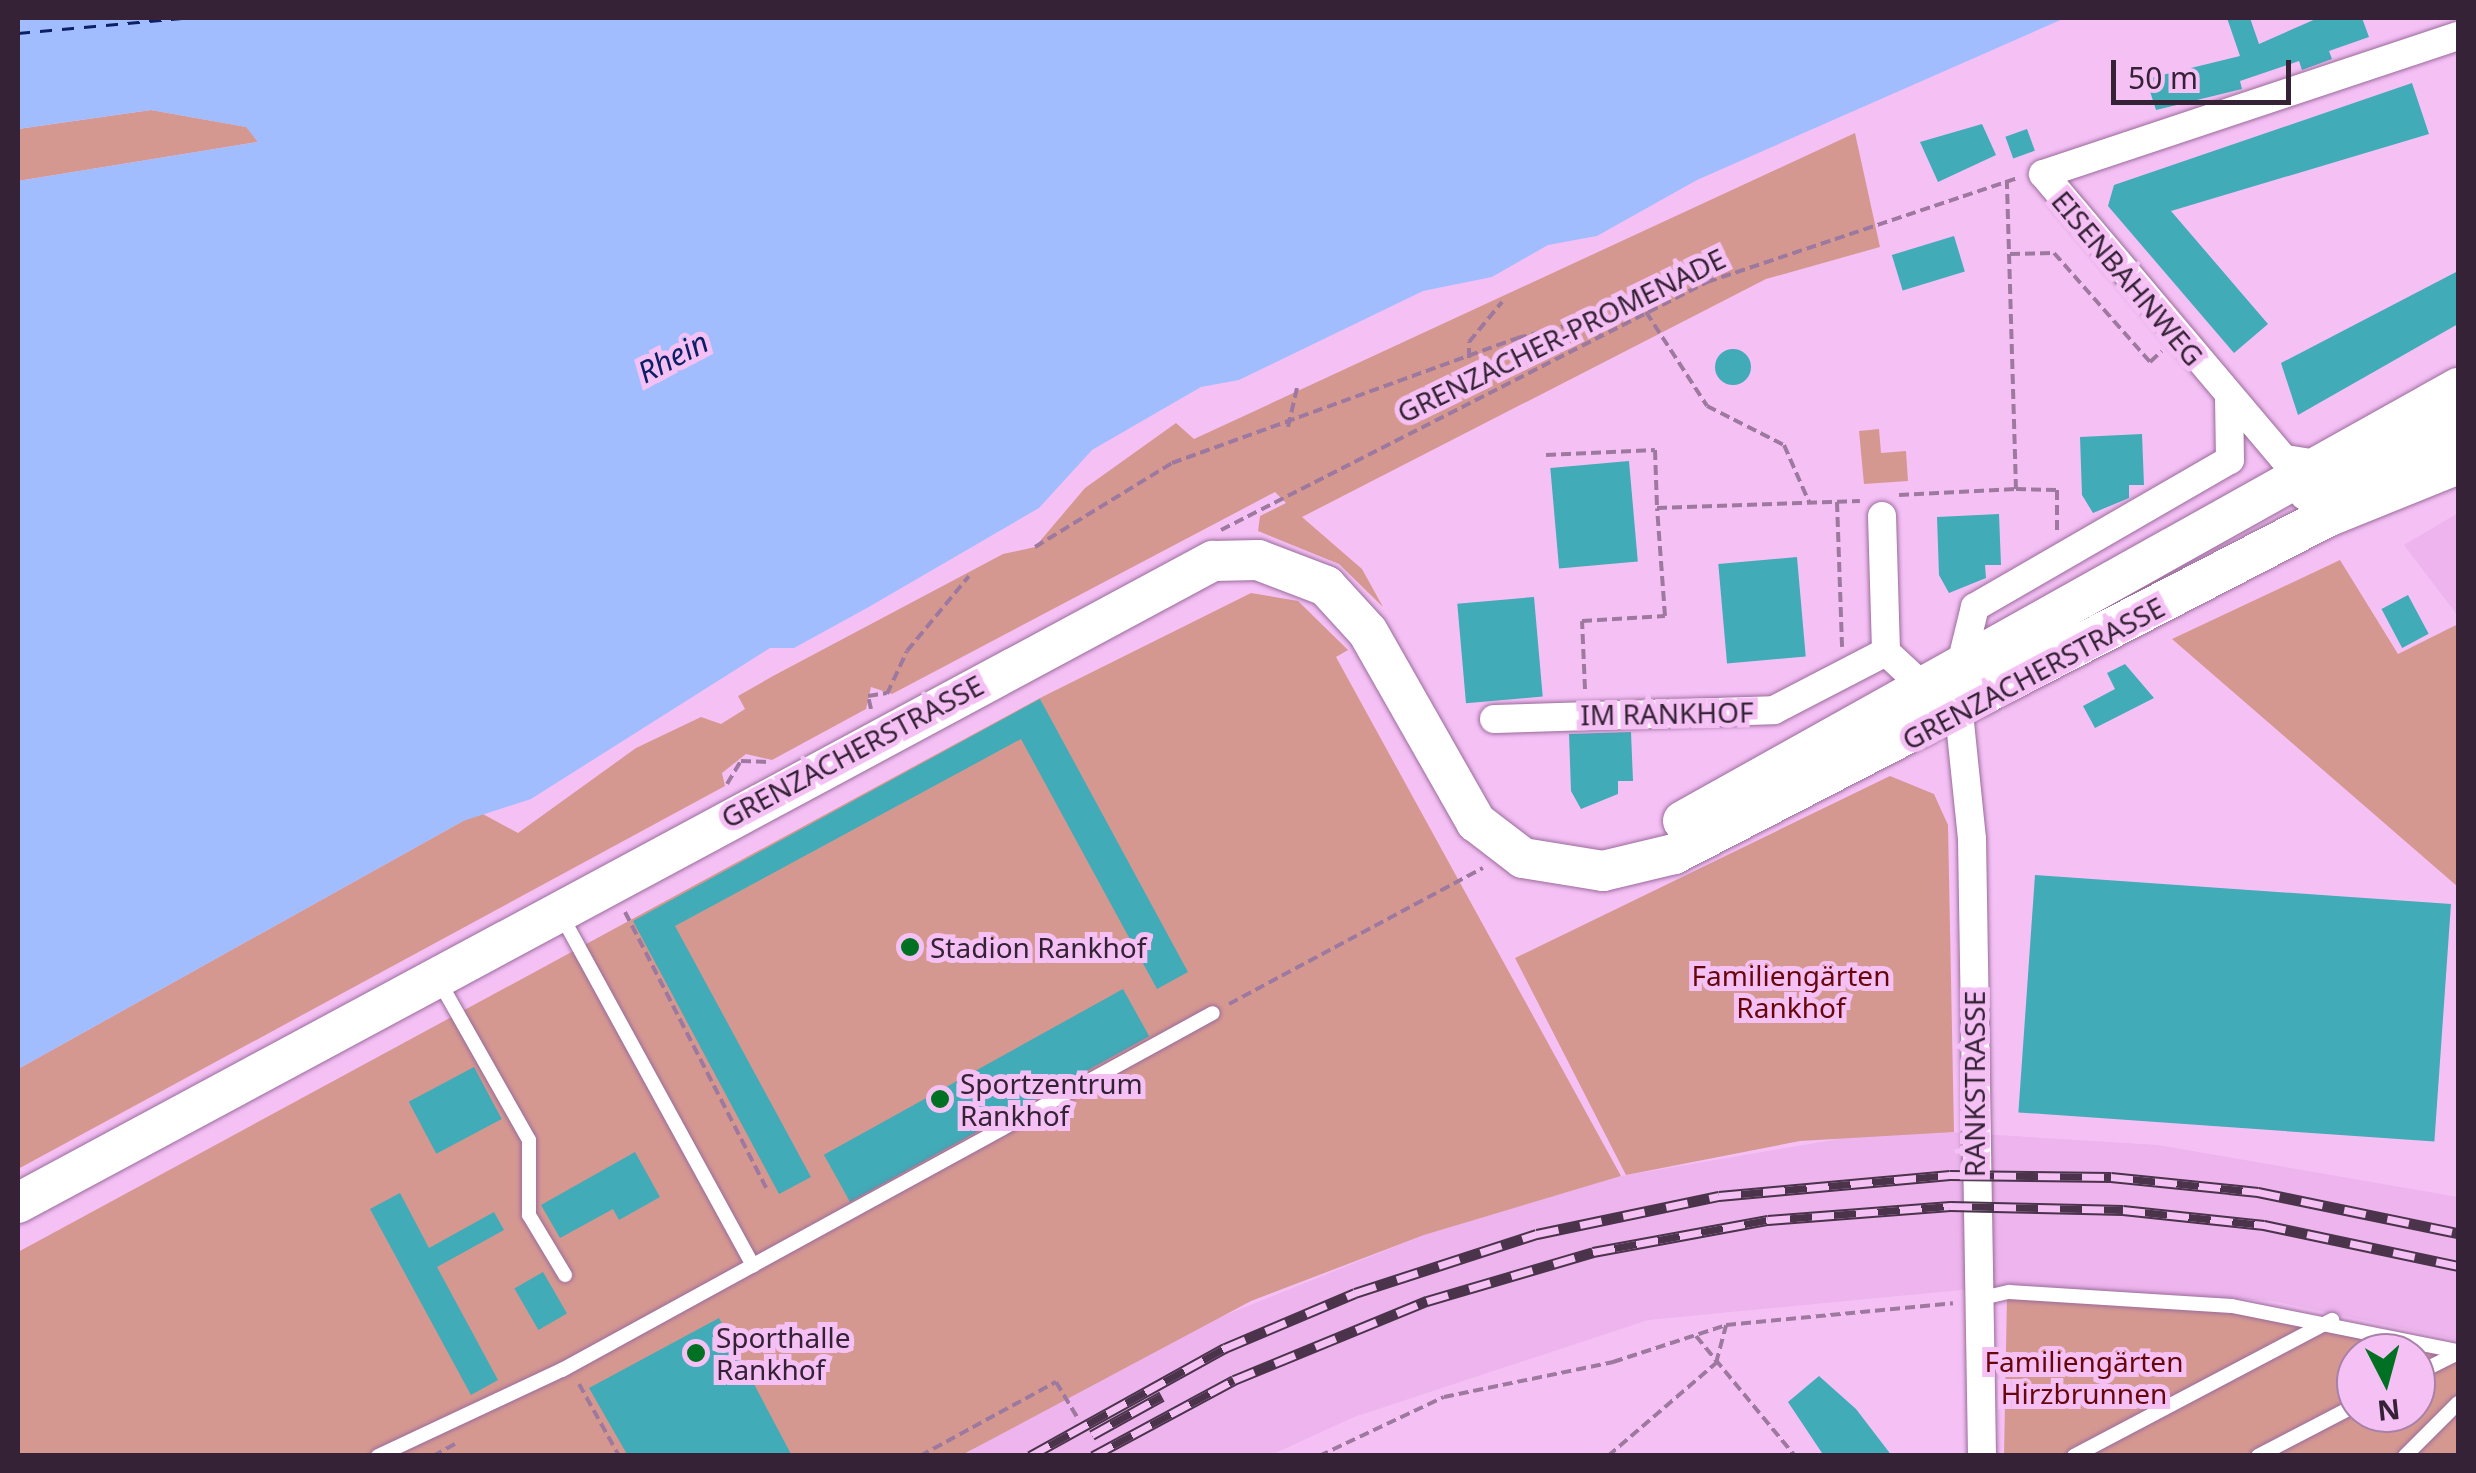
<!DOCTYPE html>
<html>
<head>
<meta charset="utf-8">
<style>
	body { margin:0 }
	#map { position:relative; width:2476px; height:1473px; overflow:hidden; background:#f5c1f5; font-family:"Noto Sans",sans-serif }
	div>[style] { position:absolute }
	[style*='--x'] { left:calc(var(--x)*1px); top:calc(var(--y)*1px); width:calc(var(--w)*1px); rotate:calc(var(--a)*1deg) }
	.built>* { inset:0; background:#edb4ed }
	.green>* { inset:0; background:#d59891 }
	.water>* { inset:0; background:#a2bdfd }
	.ferry>* { height:2.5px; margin-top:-1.25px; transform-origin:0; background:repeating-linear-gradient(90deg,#0d2067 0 12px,transparent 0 22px) }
	.building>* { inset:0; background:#41abb8; transform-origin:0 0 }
	.round { border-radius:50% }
	.path>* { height:4px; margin-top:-2px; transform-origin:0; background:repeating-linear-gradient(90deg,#9e799f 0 10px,transparent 0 15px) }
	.roads { filter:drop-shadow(0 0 2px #9a6b9b) drop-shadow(0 0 2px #9a6b9b) }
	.lane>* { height:14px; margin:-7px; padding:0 7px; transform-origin:7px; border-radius:7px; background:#fff }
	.street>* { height:28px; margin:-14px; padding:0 14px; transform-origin:14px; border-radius:14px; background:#fff }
	.secondary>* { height:40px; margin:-20px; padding:0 20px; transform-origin:20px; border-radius:20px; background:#fff }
	.rail>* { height:11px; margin-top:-5.5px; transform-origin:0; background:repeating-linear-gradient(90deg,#f5c1f5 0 22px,#4a334b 0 44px); box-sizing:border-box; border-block:2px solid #4a334b }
	.dots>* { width:28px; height:28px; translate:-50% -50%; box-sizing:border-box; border:5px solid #f5c1f5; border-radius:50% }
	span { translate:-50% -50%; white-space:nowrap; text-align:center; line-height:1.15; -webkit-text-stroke:10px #f5c1f5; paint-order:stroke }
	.street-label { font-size:28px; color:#352236 }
	.poi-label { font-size:28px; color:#352236 }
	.left { translate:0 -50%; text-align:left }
	.park-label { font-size:28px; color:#67070c }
	.water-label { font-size:30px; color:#0d2067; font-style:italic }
	.frame { position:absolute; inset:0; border:20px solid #352236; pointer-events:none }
	.north { position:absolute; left:2336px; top:1333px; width:100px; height:100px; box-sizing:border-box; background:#f5c1f5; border:2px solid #a881a9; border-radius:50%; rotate:174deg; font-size:28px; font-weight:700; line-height:40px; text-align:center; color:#352236 }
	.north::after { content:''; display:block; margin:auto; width:35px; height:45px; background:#007022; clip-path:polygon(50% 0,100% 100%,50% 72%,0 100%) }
	.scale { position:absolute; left:2111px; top:60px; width:180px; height:45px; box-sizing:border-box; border:5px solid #352236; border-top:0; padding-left:12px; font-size:30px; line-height:35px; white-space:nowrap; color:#352236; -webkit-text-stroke:8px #f5c1f5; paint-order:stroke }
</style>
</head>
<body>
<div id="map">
	<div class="built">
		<i style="clip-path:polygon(2458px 513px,2458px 616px,2404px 545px)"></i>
		<i style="clip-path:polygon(1898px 1129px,2158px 1145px,2458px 1197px,2458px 1340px,2272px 1301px,2003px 1286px,1648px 1320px,1354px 1417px,1271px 1455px,962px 1456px,1166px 1339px,1424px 1235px,1621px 1176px)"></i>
	</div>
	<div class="green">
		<i style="clip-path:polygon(151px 110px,247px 127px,258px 142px,18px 181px,18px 129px)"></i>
		<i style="clip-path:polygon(1855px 133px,1880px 247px,1766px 279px,1302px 517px,1362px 569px,1383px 607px,1339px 564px,1258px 531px,1260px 516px,1286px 503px,1275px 492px,892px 694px,871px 687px,866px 709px,772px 760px,746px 754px,722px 773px,725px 786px,18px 1169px,18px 1069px,463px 821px,481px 813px,518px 833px,636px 748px,701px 717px,721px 724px,745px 709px,738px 696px,773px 676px,1003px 554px,1035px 547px,1085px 488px,1176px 423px,1194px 439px)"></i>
		<i style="clip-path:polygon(1879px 429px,1881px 453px,1906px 451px,1908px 481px,1864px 484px,1859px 431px)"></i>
		<i style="clip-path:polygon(2340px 560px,2398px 654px,2458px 624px,2458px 887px,2172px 639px)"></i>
		<i style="clip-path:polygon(1251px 593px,1298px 601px,1348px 650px,1336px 657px,1621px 1176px,1424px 1235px,1251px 1301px,962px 1455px,18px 1456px,18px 1252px,1040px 698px)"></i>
		<i style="clip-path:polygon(1890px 776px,1934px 794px,1948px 825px,1954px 1132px,1800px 1141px,1626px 1175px,1515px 958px)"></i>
		<i style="clip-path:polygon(evenodd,2007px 1295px,2230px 1310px,2458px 1358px,2458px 1455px,2004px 1456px,2007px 1295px,2356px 1353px,2416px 1353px,2416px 1413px,2356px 1413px,2356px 1353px)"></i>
	</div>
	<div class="water">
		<i style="clip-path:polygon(18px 18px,2065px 18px,1697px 180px,1597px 236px,1548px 245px,1492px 277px,1423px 291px,1239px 380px,1201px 387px,1092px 450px,1039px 508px,867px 608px,794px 648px,770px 648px,531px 799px,463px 821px,18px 1069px,18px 181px,258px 142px,246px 127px,151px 110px,18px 129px)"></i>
	</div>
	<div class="ferry">
		<i style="--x:18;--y:33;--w:165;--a:-5.2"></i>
	</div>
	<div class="building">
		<i style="clip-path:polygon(2227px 18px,2250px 18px,2259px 44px,2318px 18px,2362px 18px,2369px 37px,2329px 51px,2332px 59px,2302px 70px,2299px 61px,2240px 81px,2242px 89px,2156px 110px,2146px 79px,2240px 56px)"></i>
		<i style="clip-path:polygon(2412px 83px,2429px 134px,2171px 211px,2268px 324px,2234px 353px,2108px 206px,2114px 185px)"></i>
		<i style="clip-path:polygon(1982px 124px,1996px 155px,1938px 182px,1920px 142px)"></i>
		<i style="left:2027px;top:129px;width:23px;height:23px;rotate:70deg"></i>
		<i style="left:1954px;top:236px;width:37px;height:65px;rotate:73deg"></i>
		<i style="clip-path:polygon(2458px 271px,2458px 324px,2298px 415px,2281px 363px)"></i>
		<i class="round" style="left:1715px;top:349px;width:36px;height:36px"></i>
		<i style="clip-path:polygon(2142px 434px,2144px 485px,2129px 485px,2129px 498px,2093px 513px,2082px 495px,2080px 437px)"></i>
		<i style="left:1629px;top:461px;width:101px;height:79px;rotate:85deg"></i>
		<i style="clip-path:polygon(1999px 514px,2001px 565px,1985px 565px,1986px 578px,1949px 593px,1939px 575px,1937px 517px)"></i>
		<i style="left:1797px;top:557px;width:100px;height:79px;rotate:85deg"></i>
		<i style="left:2408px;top:595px;width:44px;height:30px;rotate:62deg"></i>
		<i style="left:1534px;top:597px;width:100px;height:77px;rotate:85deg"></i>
		<i style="clip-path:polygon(2125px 664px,2154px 698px,2095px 728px,2083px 706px,2115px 689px,2107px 673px)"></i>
		<i style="clip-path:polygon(1040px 699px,1188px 972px,1157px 989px,1021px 739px,675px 926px,811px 1177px,779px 1194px,633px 921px)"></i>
		<i style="clip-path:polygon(1631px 732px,1633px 781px,1618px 781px,1618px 794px,1581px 809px,1571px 791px,1569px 734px)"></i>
		<i style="left:2035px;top:875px;width:417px;height:238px;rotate:4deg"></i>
		<i style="left:1123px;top:989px;width:54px;height:342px;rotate:61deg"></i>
		<i style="left:474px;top:1067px;width:59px;height:74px;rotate:62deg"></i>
		<i style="clip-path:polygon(635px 1152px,660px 1197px,619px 1220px,613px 1209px,560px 1238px,541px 1205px)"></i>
		<i style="clip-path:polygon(400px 1193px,429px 1248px,494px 1212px,504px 1230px,437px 1267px,498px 1380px,471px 1395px,370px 1209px)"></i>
		<i style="left:543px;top:1272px;width:48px;height:33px;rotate:60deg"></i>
		<i style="clip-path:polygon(719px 1318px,792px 1456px,628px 1456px,589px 1388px)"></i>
		<i style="clip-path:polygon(1819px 1376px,1856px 1409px,1892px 1456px,1824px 1456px,1788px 1402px)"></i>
	</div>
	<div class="path">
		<i style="--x:2010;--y:254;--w:44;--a:-1.3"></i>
		<i style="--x:2054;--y:253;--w:145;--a:48.6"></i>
		<i style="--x:2150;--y:362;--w:16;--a:-43"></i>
		<i style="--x:1646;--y:312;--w:112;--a:57"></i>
		<i style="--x:1707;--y:406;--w:86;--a:26.9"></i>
		<i style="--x:1784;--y:445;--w:62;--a:66.3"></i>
		<i style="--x:1469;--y:358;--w:16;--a:-90"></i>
		<i style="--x:1469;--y:342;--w:52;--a:-50.5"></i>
		<i style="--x:1288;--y:427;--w:40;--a:-77"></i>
		<i style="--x:1546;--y:455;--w:109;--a:-2.6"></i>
		<i style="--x:1655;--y:450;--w:58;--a:88"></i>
		<i style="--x:1657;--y:508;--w:203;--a:-2"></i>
		<i style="--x:2016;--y:489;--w:41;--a:1.4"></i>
		<i style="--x:2057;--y:490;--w:41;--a:90"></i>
		<i style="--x:1899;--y:495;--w:117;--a:-2.9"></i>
		<i style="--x:2016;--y:489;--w:309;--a:-91.7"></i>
		<i style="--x:1837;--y:502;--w:145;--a:88"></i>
		<i style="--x:1221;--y:530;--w:546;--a:-27.03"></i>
		<i style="--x:1707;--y:282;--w:328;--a:-18.5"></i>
		<i style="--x:1035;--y:547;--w:161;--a:-31.5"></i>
		<i style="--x:1172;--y:463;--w:367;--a:-19.9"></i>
		<i style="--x:1517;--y:338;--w:65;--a:-14.3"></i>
		<i style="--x:1580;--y:322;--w:24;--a:30"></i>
		<i style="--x:1585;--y:689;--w:68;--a:-92.5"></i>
		<i style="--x:1582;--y:621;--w:83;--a:-3.4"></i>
		<i style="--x:1665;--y:616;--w:108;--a:-94.2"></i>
		<i style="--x:887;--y:694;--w:47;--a:-65.1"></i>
		<i style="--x:907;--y:651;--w:97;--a:-50.4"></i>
		<i style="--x:871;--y:709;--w:13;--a:-103"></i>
		<i style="--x:868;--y:696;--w:19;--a:-9"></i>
		<i style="--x:727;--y:784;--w:27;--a:-59"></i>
		<i style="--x:741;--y:761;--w:28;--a:2"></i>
		<i style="--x:625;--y:912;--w:310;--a:62.9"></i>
		<i style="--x:1229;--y:1004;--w:288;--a:-28.2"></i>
		<i style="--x:1696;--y:1336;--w:156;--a:50.5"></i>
		<i style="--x:1716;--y:1363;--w:39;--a:-75"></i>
		<i style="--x:579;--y:1384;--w:82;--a:60.9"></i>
		<i style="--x:433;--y:1456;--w:26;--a:-29"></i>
		<i style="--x:920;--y:1456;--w:155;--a:-28.6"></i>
		<i style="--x:1056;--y:1382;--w:41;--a:59"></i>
		<i style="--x:1319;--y:1456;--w:138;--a:-25.3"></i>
		<i style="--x:1444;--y:1397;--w:173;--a:-11.7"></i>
		<i style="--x:1613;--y:1362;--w:119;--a:-18.1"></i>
		<i style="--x:1726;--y:1325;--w:228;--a:-5.5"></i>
		<i style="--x:1608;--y:1456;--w:143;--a:-40.7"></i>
	</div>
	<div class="roads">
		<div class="lane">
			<i style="--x:560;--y:913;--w:402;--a:61.3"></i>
			<i style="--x:439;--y:981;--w:183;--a:60.5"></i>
			<i style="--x:529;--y:1140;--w:75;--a:90"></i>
			<i style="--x:529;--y:1215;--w:70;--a:59"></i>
			<i style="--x:1978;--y:1299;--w:32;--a:-13"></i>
			<i style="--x:2009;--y:1292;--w:223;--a:3.6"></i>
			<i style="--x:2232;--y:1306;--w:230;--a:11.3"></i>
			<i style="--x:2416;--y:1374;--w:47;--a:-26.6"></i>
			<i style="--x:378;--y:1456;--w:203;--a:-25.1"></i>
			<i style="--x:562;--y:1370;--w:742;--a:-28.74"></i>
			<i style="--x:2074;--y:1456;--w:292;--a:-27.8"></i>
			<i style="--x:2258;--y:1456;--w:110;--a:-27.5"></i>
			<i style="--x:2405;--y:1456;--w:75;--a:-45"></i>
		</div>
		<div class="street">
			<i style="--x:2317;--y:464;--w:33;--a:-171"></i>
			<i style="--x:2284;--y:459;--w:373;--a:-130.2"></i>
			<i style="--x:2043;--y:174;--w:437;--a:-18.4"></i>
			<i style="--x:1882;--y:516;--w:136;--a:88.3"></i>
			<i style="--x:1886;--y:652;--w:54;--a:42.8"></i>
			<i style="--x:1959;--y:672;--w:67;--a:-76.2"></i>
			<i style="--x:1975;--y:607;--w:294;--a:-30"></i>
			<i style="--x:2230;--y:460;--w:62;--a:-90.9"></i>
			<i style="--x:1959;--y:713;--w:127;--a:84.1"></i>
			<i style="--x:1972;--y:839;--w:617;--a:89.07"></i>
			<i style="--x:1494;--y:719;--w:280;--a:-1.8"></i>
			<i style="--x:1774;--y:710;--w:126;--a:-27.4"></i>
		</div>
		<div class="secondary">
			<i style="--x:2308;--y:491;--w:164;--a:-23.7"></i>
			<i style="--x:1683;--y:821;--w:888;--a:-29.19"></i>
			<i style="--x:18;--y:1203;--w:1357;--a:-28.25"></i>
			<i style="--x:1213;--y:561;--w:45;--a:-1.3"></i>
			<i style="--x:1258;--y:560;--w:73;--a:20.9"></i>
			<i style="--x:1326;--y:586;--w:62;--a:47.6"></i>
			<i style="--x:1368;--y:632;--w:219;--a:60.4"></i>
			<i style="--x:1476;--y:822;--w:59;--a:37.5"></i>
			<i style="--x:1523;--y:858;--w:81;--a:9.2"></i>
			<i style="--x:1603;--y:871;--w:73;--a:-13.5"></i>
			<i style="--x:1674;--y:854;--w:735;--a:-27.3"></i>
			<i style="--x:2327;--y:517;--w:141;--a:-22"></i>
		</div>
	</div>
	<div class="rail">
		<i style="--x:1092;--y:1435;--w:80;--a:-29.1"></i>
		<i style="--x:1030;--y:1456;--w:223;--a:-29"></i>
		<i style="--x:1225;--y:1348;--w:141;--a:-22.9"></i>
		<i style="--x:1355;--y:1293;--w:191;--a:-18"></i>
		<i style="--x:1537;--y:1234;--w:186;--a:-11.8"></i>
		<i style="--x:1719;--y:1196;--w:232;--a:-5.2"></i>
		<i style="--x:1950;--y:1175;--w:161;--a:0.7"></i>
		<i style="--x:2111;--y:1177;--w:148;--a:5.8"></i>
		<i style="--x:2258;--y:1192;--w:204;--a:11.6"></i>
		<i style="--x:1093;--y:1456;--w:160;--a:-28.3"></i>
		<i style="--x:1234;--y:1380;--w:209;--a:-22.3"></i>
		<i style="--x:1427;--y:1301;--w:173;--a:-16.4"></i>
		<i style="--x:1593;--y:1252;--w:178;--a:-10.4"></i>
		<i style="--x:1768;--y:1220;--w:183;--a:-4.4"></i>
		<i style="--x:1950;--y:1206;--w:173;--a:1.3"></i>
		<i style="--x:2123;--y:1210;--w:142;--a:6.1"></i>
		<i style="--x:2264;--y:1225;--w:198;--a:11.9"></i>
	</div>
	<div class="dots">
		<i style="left:910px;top:947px;background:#007022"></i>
		<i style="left:940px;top:1099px;background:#007022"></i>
		<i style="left:696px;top:1353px;background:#007022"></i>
	</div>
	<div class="street-label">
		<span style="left:2128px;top:278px;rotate:50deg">EISENBAHNWEG</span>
		<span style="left:1561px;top:335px;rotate:-26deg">GRENZACHER-PROMENADE</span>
		<span style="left:2033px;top:673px;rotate:-28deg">GRENZACHERSTRASSE</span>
		<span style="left:1667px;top:713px;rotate:-1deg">IM RANKHOF</span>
		<span style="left:852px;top:751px;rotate:-28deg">GRENZACHERSTRASSE</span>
		<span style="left:1974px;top:1084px;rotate:-90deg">RANKSTRASSE</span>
	</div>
	<div class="poi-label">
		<span class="left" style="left:930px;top:947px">Stadion Rankhof</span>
		<span class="left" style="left:960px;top:1099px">Sportzentrum<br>Rankhof</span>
		<span class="left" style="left:716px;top:1353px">Sporthalle<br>Rankhof</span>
	</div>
	<div class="park-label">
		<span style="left:1791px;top:991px">Familiengärten<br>Rankhof</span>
		<span style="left:2084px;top:1377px">Familiengärten<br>Hirzbrunnen</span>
	</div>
	<div class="water-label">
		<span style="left:673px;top:357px;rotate:-28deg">Rhein</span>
	</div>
	<div class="frame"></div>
	<div class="north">N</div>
	<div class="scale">50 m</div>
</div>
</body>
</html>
